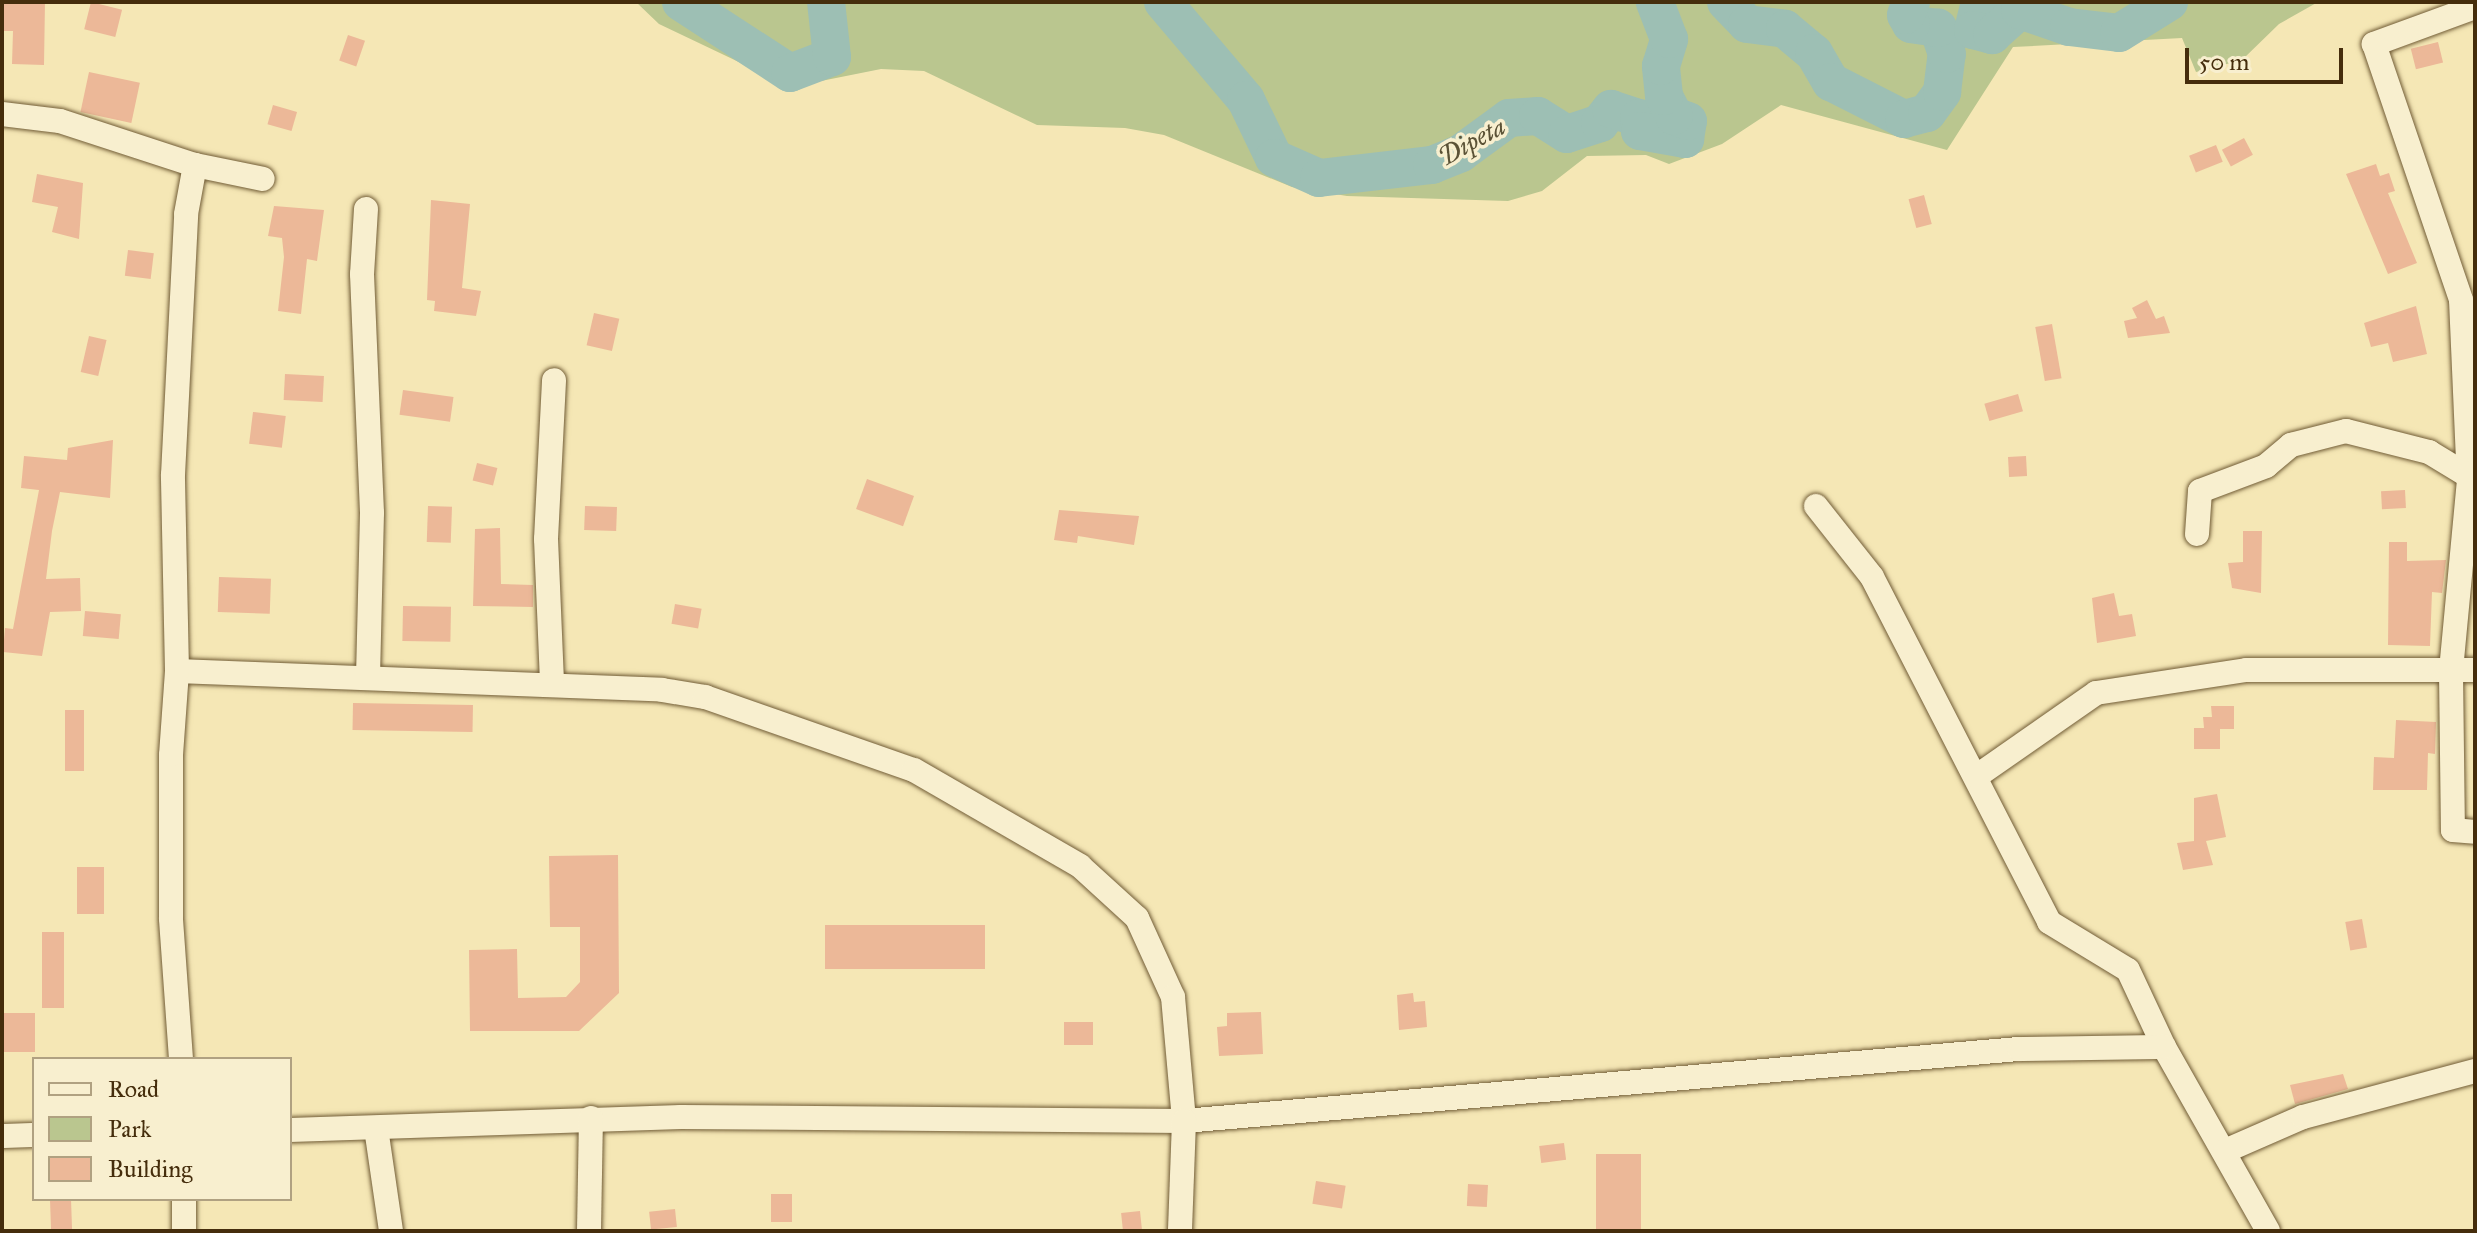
<!DOCTYPE html>
<html>
<head>
<meta charset="utf-8">
<style>
	body { margin:0 }
	#map { position:relative; width:2477px; height:1233px; overflow:hidden; background:#f5e7b5; font-family:"IM FELL Great Primer",serif }
	div>[style] { position:absolute }
	[style*='--x'] { left:calc(var(--x)*1px); top:calc(var(--y)*1px); width:calc(var(--w)*1px); rotate:calc(var(--a)*1deg) }
	.green>* { inset:0; background:#bac68f }
	.river>* { height:38px; margin:-19px; padding:0 19px; transform-origin:19px; border-radius:19px; background:#9dbfb4 }
	.building>* { inset:0; background:#ecb898; transform-origin:0 0 }
	.roads { filter:drop-shadow(0 0 2px #715c36) drop-shadow(0 0 2px #715c36) }
	.minor>* { height:24px; margin:-12px; padding:0 12px; transform-origin:12px; border-radius:12px; background:#f8efcf }
	span { translate:-50% -50%; white-space:nowrap; text-align:center; line-height:1.15; -webkit-text-stroke:7px #f8efcf; paint-order:stroke }
	.water-label { font-size:26px; color:#5b5236; font-style:italic }
	.frame { position:absolute; inset:0; border:4px solid #452d0c; pointer-events:none }
	.legend { position:absolute; left:32px; top:1057px; width:260px; height:144px; box-sizing:border-box; background:#f8efcf; border:2px solid #b0a181; margin:0; padding:10px 14px; list-style:none; font-size:24px; color:#452d0c }
	.legend li { display:flex; align-items:center; gap:16px; height:40px }
	.legend b { width:40px; border:2px solid #b0a181 }
	.scale { position:absolute; left:2185px; top:48px; width:158px; height:36px; box-sizing:border-box; border:4px solid #452d0c; border-top:0; padding-left:10px; font-size:24px; line-height:28px; white-space:nowrap; color:#452d0c; -webkit-text-stroke:6px #f8efcf; paint-order:stroke }
</style>
</head>
<body>
<div id="map">
	<div class="green">
		<i style="clip-path:polygon(636px 2px,2318px 2px,2279px 24px,2242px 60px,2196px 72px,2182px 38px,2013px 47px,1947px 150px,1781px 105px,1722px 144px,1669px 164px,1646px 155px,1587px 156px,1542px 191px,1508px 201px,1347px 196px,1292px 187px,1164px 135px,1125px 128px,1037px 125px,924px 71px,881px 69px,791px 87px,659px 24px)"></i>
	</div>
	<div class="river">
		<i style="--x:681;--y:2;--w:130;--a:33.1"></i>
		<i style="--x:790;--y:73;--w:45;--a:-20.9"></i>
		<i style="--x:832;--y:57;--w:55;--a:-96.2"></i>
		<i style="--x:1163;--y:2;--w:128;--a:49.7"></i>
		<i style="--x:1246;--y:100;--w:64;--a:64.2"></i>
		<i style="--x:1274;--y:158;--w:49;--a:24"></i>
		<i style="--x:1319;--y:178;--w:114;--a:-6.6"></i>
		<i style="--x:1432;--y:165;--w:31;--a:-22"></i>
		<i style="--x:1461;--y:153;--w:59;--a:-36.1"></i>
		<i style="--x:1509;--y:118;--w:29;--a:-4"></i>
		<i style="--x:1538;--y:116;--w:34;--a:32"></i>
		<i style="--x:1567;--y:134;--w:35;--a:-18"></i>
		<i style="--x:1600;--y:123;--w:18;--a:-52"></i>
		<i style="--x:1611;--y:109;--w:29;--a:18"></i>
		<i style="--x:1639;--y:118;--w:13;--a:86"></i>
		<i style="--x:1640;--y:131;--w:46;--a:10.1"></i>
		<i style="--x:1685;--y:139;--w:18;--a:-81"></i>
		<i style="--x:1688;--y:121;--w:15;--a:-160"></i>
		<i style="--x:1674;--y:116;--w:22;--a:-117"></i>
		<i style="--x:1664;--y:96;--w:30;--a:-96"></i>
		<i style="--x:1661;--y:66;--w:28;--a:-73"></i>
		<i style="--x:1669;--y:39;--w:40;--a:-111"></i>
		<i style="--x:1726;--y:2;--w:30;--a:46"></i>
		<i style="--x:1747;--y:24;--w:38;--a:7"></i>
		<i style="--x:1785;--y:29;--w:38;--a:40"></i>
		<i style="--x:1814;--y:53;--w:34;--a:60"></i>
		<i style="--x:1831;--y:82;--w:82;--a:26.9"></i>
		<i style="--x:1904;--y:119;--w:24;--a:-15"></i>
		<i style="--x:1927;--y:113;--w:26;--a:-54"></i>
		<i style="--x:1942;--y:92;--w:38;--a:-83"></i>
		<i style="--x:1947;--y:54;--w:28;--a:-109"></i>
		<i style="--x:1938;--y:28;--w:27;--a:-172"></i>
		<i style="--x:1911;--y:24;--w:10;--a:-119"></i>
		<i style="--x:1906;--y:15;--w:14;--a:-69"></i>
		<i style="--x:1980;--y:2;--w:29;--a:104"></i>
		<i style="--x:1973;--y:30;--w:20;--a:15"></i>
		<i style="--x:1992;--y:35;--w:38;--a:-42"></i>
		<i style="--x:2020;--y:10;--w:52;--a:19.1"></i>
		<i style="--x:2069;--y:27;--w:50;--a:6.8"></i>
		<i style="--x:2119;--y:33;--w:59;--a:-31.8"></i>
	</div>
	<div class="building">
		<i style="clip-path:polygon(2px 2px,45px 2px,44px 65px,12px 64px,13px 31px,2px 31px)"></i>
		<i style="left:91px;top:2px;width:32px;height:28px;rotate:14deg"></i>
		<i style="left:348px;top:35px;width:18px;height:27px;rotate:19deg"></i>
		<i style="left:2438px;top:42px;width:21px;height:28px;rotate:76deg"></i>
		<i style="left:89px;top:72px;width:52px;height:41px;rotate:12deg"></i>
		<i style="left:273px;top:105px;width:25px;height:20px;rotate:16deg"></i>
		<i style="left:2244px;top:138px;width:19px;height:25px;rotate:62deg"></i>
		<i style="left:2216px;top:145px;width:18px;height:29px;rotate:68deg"></i>
		<i style="clip-path:polygon(2376px 164px,2380px 176px,2389px 173px,2395px 191px,2388px 193px,2417px 263px,2388px 274px,2346px 174px)"></i>
		<i style="clip-path:polygon(37px 174px,83px 183px,79px 239px,52px 232px,58px 207px,32px 202px)"></i>
		<i style="left:1924px;top:195px;width:30px;height:16px;rotate:75deg"></i>
		<i style="clip-path:polygon(431px 200px,470px 204px,462px 288px,481px 291px,476px 316px,434px 311px,435px 301px,427px 300px)"></i>
		<i style="clip-path:polygon(274px 206px,324px 210px,317px 261px,307px 259px,301px 314px,278px 311px,284px 257px,282px 238px,268px 236px)"></i>
		<i style="left:128px;top:250px;width:26px;height:26px;rotate:7deg"></i>
		<i style="clip-path:polygon(2147px 300px,2156px 319px,2164px 316px,2170px 333px,2128px 338px,2124px 321px,2137px 318px,2132px 308px)"></i>
		<i style="clip-path:polygon(2416px 306px,2427px 354px,2393px 362px,2388px 343px,2371px 347px,2364px 323px)"></i>
		<i style="left:594px;top:313px;width:26px;height:33px;rotate:13deg"></i>
		<i style="left:2052px;top:324px;width:55px;height:17px;rotate:80deg"></i>
		<i style="left:89px;top:336px;width:18px;height:37px;rotate:13deg"></i>
		<i style="left:285px;top:374px;width:39px;height:26px;rotate:3deg"></i>
		<i style="left:403px;top:390px;width:51px;height:25px;rotate:8deg"></i>
		<i style="left:2018px;top:394px;width:18px;height:35px;rotate:74deg"></i>
		<i style="left:253px;top:412px;width:33px;height:32px;rotate:7deg"></i>
		<i style="clip-path:polygon(113px 440px,110px 498px,60px 492px,52px 531px,46px 579px,80px 578px,81px 611px,50px 612px,42px 656px,3px 652px,5px 628px,13px 629px,39px 490px,21px 488px,24px 456px,67px 460px,68px 448px)"></i>
		<i style="left:2026px;top:456px;width:20px;height:18px;rotate:87deg"></i>
		<i style="left:477px;top:463px;width:21px;height:18px;rotate:14deg"></i>
		<i style="left:867px;top:479px;width:50px;height:32px;rotate:20deg"></i>
		<i style="left:2405px;top:490px;width:18px;height:24px;rotate:87deg"></i>
		<i style="left:428px;top:506px;width:24px;height:36px;rotate:2deg"></i>
		<i style="left:585px;top:506px;width:32px;height:24px;rotate:2deg"></i>
		<i style="clip-path:polygon(1059px 510px,1139px 516px,1134px 545px,1078px 536px,1077px 543px,1054px 540px)"></i>
		<i style="clip-path:polygon(500px 528px,501px 584px,533px 585px,533px 607px,473px 606px,475px 529px)"></i>
		<i style="clip-path:polygon(2243px 531px,2262px 531px,2261px 593px,2232px 588px,2228px 563px,2243px 562px)"></i>
		<i style="clip-path:polygon(2389px 542px,2407px 542px,2407px 561px,2446px 560px,2442px 593px,2432px 592px,2430px 646px,2388px 645px)"></i>
		<i style="left:219px;top:577px;width:52px;height:35px;rotate:2deg"></i>
		<i style="clip-path:polygon(2114px 593px,2119px 616px,2132px 614px,2136px 636px,2097px 643px,2092px 598px)"></i>
		<i style="left:675px;top:604px;width:27px;height:20px;rotate:10deg"></i>
		<i style="left:403px;top:606px;width:48px;height:35px;rotate:1deg"></i>
		<i style="left:85px;top:611px;width:36px;height:25px;rotate:5deg"></i>
		<i style="left:353px;top:703px;width:120px;height:27px;rotate:1deg"></i>
		<i style="clip-path:polygon(2211px 706px,2234px 706px,2234px 729px,2220px 729px,2220px 749px,2194px 749px,2194px 728px,2204px 728px,2203px 717px,2212px 717px)"></i>
		<i style="left:65px;top:710px;width:19px;height:61px"></i>
		<i style="clip-path:polygon(2396px 720px,2436px 722px,2435px 754px,2428px 753px,2427px 790px,2373px 790px,2374px 757px,2394px 758px)"></i>
		<i style="clip-path:polygon(2217px 794px,2226px 837px,2206px 841px,2213px 865px,2183px 870px,2177px 843px,2194px 841px,2194px 798px)"></i>
		<i style="clip-path:polygon(618px 855px,619px 993px,579px 1031px,470px 1031px,469px 950px,517px 949px,518px 998px,566px 997px,580px 982px,580px 927px,550px 927px,549px 856px)"></i>
		<i style="left:77px;top:867px;width:27px;height:47px"></i>
		<i style="left:2362px;top:919px;width:29px;height:17px;rotate:80deg"></i>
		<i style="left:825px;top:925px;width:160px;height:44px"></i>
		<i style="left:42px;top:932px;width:22px;height:76px"></i>
		<i style="clip-path:polygon(1413px 993px,1414px 1002px,1425px 1001px,1427px 1027px,1399px 1030px,1397px 995px)"></i>
		<i style="clip-path:polygon(1261px 1012px,1263px 1054px,1219px 1056px,1217px 1027px,1227px 1026px,1227px 1013px)"></i>
		<i style="left:35px;top:1013px;width:39px;height:33px;rotate:90deg"></i>
		<i style="left:1064px;top:1022px;width:29px;height:23px"></i>
		<i style="clip-path:polygon(2343px 1074px,2348px 1089px,2295px 1104px,2290px 1085px)"></i>
		<i style="left:1564px;top:1143px;width:17px;height:25px;rotate:83deg"></i>
		<i style="left:1641px;top:1154px;width:77px;height:45px;rotate:90deg"></i>
		<i style="left:1316px;top:1181px;width:30px;height:23px;rotate:9deg"></i>
		<i style="left:1468px;top:1184px;width:20px;height:22px;rotate:3deg"></i>
		<i style="left:771px;top:1194px;width:21px;height:28px"></i>
		<i style="left:71px;top:1199px;width:32px;height:21px;rotate:88deg"></i>
		<i style="left:675px;top:1209px;width:18px;height:26px;rotate:84deg"></i>
		<i style="left:1140px;top:1211px;width:20px;height:19px;rotate:84deg"></i>
	</div>
	<div class="roads">
		<div class="minor">
			<i style="--x:2475;--y:7;--w:108;--a:159.9"></i>
			<i style="--x:2374;--y:44;--w:270;--a:71.2"></i>
			<i style="--x:2461;--y:300;--w:180;--a:87.5"></i>
			<i style="--x:2469;--y:480;--w:193;--a:95.4"></i>
			<i style="--x:2451;--y:672;--w:158;--a:89.3"></i>
			<i style="--x:2453;--y:830;--w:22;--a:5"></i>
			<i style="--x:2;--y:114;--w:58;--a:6.9"></i>
			<i style="--x:60;--y:121;--w:142;--a:18.1"></i>
			<i style="--x:195;--y:165;--w:69;--a:11.6"></i>
			<i style="--x:366;--y:209;--w:65;--a:93.5"></i>
			<i style="--x:362;--y:274;--w:239;--a:87.6"></i>
			<i style="--x:372;--y:513;--w:163;--a:91.4"></i>
			<i style="--x:1816;--y:506;--w:90;--a:51.7"></i>
			<i style="--x:1872;--y:577;--w:388;--a:62.8"></i>
			<i style="--x:2049;--y:922;--w:92;--a:31.3"></i>
			<i style="--x:2128;--y:970;--w:85;--a:64.9"></i>
			<i style="--x:2164;--y:1047;--w:211;--a:60.5"></i>
			<i style="--x:2197;--y:534;--w:43;--a:-86"></i>
			<i style="--x:2200;--y:491;--w:71;--a:-20.7"></i>
			<i style="--x:2266;--y:466;--w:33;--a:-40"></i>
			<i style="--x:2291;--y:445;--w:57;--a:-14.3"></i>
			<i style="--x:2346;--y:431;--w:86;--a:14.2"></i>
			<i style="--x:2429;--y:452;--w:54;--a:31.3"></i>
			<i style="--x:177;--y:671;--w:485;--a:2.2"></i>
			<i style="--x:662;--y:690;--w:44;--a:9.2"></i>
			<i style="--x:705;--y:697;--w:221;--a:19.3"></i>
			<i style="--x:914;--y:770;--w:192;--a:30"></i>
			<i style="--x:1080;--y:866;--w:77;--a:42.4"></i>
			<i style="--x:1137;--y:918;--w:87;--a:65.5"></i>
			<i style="--x:1173;--y:997;--w:124;--a:84.9"></i>
			<i style="--x:1184;--y:1121;--w:838;--a:-4.93"></i>
			<i style="--x:2019;--y:1049;--w:145;--a:-0.8"></i>
			<i style="--x:552;--y:682;--w:143;--a:-92.4"></i>
			<i style="--x:546;--y:539;--w:159;--a:-87.1"></i>
			<i style="--x:1977;--y:776;--w:145;--a:-34.9"></i>
			<i style="--x:2096;--y:693;--w:152;--a:-8.7"></i>
			<i style="--x:2246;--y:670;--w:229;--a:0"></i>
			<i style="--x:181;--y:1059;--w:141;--a:-94.1"></i>
			<i style="--x:171;--y:918;--w:163;--a:-90"></i>
			<i style="--x:171;--y:755;--w:84;--a:-85.9"></i>
			<i style="--x:177;--y:671;--w:196;--a:-91.2"></i>
			<i style="--x:173;--y:475;--w:261;--a:-87.1"></i>
			<i style="--x:186;--y:214;--w:50;--a:-79.6"></i>
			<i style="--x:376;--y:1128;--w:104;--a:81.7"></i>
			<i style="--x:290;--y:1130;--w:391;--a:-1.9"></i>
			<i style="--x:681;--y:1117;--w:503;--a:0.46"></i>
			<i style="--x:1184;--y:1121;--w:110;--a:92.1"></i>
			<i style="--x:2;--y:1136;--w:32;--a:-2"></i>
			<i style="--x:2225;--y:1151;--w:85;--a:-23.6"></i>
			<i style="--x:2303;--y:1117;--w:178;--a:-15"></i>
			<i style="--x:184;--y:1199;--w:32;--a:90"></i>
			<i style="--x:589;--y:1231;--w:113;--a:-89"></i>
		</div>
	</div>
	<div class="water-label">
		<span style="left:1472px;top:142px;rotate:-29deg">Dipeta</span>
	</div>
	<div class="frame"></div>
	<ul class="legend">
	<li><b style="height:10px;background:#f8efcf"></b>Road</li>
	<li><b style="height:22px;background:#bac68f"></b>Park</li>
	<li><b style="height:22px;background:#ecb898"></b>Building</li>
	</ul>
	<div class="scale">50 m</div>
</div>
</body>
</html>
